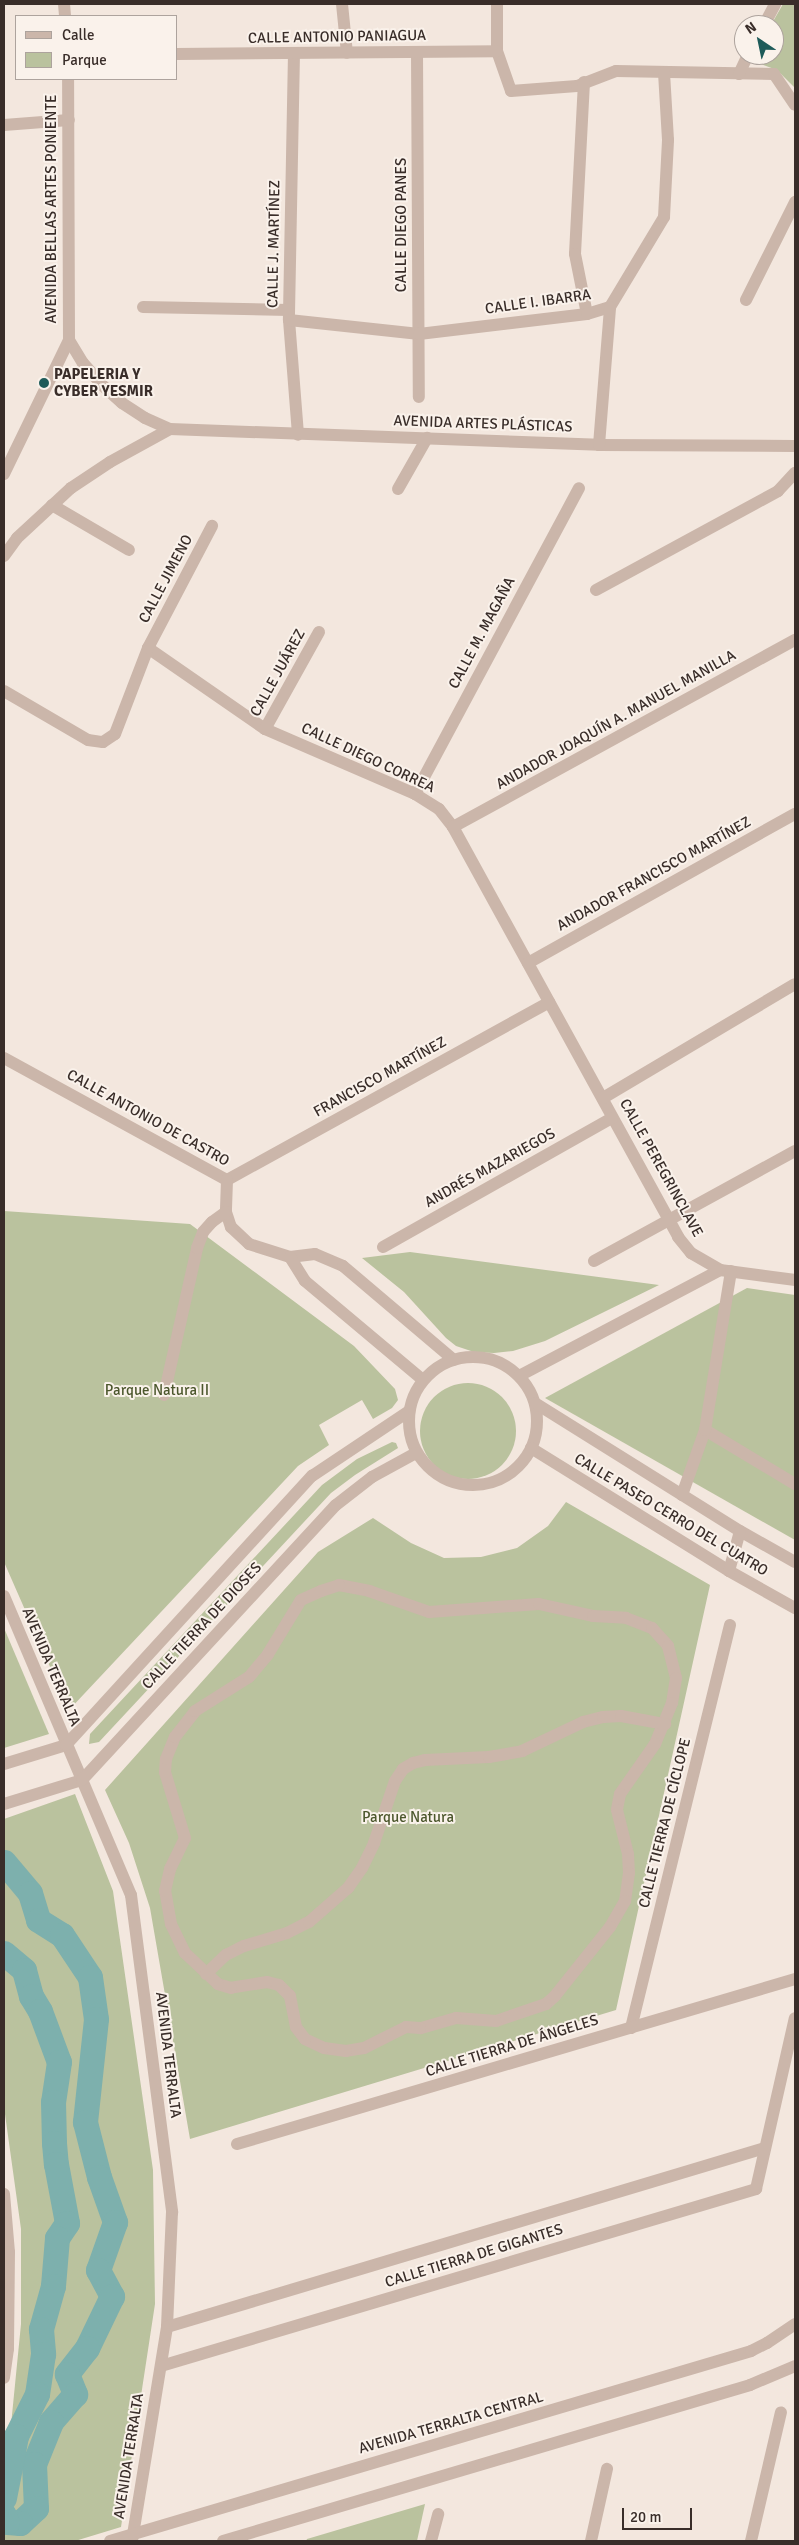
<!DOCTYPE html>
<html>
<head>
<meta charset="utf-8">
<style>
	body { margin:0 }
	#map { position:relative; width:799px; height:2545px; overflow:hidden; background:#f3e7de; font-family:Signika,sans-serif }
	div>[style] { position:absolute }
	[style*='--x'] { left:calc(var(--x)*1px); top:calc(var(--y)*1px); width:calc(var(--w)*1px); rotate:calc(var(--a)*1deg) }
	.green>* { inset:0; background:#bac29e }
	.round { border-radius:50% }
	.canal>* { height:25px; margin:-12.5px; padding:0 12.5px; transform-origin:12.5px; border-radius:12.5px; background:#7db0ad }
	.minor>* { height:12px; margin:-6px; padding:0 6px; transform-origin:6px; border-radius:6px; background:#cbb6aa }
	.minor>.ring { margin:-6px; padding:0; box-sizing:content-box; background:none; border:12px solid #cbb6aa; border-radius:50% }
	.dots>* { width:14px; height:14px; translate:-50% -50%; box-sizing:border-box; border:2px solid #faf2eb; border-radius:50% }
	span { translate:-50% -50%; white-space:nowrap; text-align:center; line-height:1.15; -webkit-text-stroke:4px #faf2eb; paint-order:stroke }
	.street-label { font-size:15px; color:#392d29 }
	.poi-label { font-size:15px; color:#392d29; font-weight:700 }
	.left { translate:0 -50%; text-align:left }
	.park-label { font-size:15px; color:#4c572d }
	.frame { position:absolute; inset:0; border:5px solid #392d29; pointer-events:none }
	.legend { position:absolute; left:15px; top:15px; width:162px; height:65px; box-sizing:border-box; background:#faf2eb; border:1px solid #ada39d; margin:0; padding:6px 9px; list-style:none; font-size:15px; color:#392d29 }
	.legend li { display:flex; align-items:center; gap:10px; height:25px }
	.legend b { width:25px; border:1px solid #ada39d }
	.north { position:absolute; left:734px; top:15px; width:50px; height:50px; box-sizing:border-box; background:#faf2eb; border:1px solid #ada39d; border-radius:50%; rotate:326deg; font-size:14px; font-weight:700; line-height:20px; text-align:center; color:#392d29 }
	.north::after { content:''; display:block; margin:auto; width:18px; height:22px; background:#1e5b59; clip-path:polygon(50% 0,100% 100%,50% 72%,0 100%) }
	.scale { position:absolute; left:622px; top:2508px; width:70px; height:22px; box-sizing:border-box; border:2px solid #392d29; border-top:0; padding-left:6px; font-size:15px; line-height:18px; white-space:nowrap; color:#392d29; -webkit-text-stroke:4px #faf2eb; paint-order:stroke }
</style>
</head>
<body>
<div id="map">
	<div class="green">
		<i style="clip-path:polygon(783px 4px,795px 4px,795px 88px,777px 70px,752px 61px,755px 55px,774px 55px,774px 25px,771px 25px)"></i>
		<i style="clip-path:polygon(4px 1211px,190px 1224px,354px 1346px,395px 1389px,398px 1400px,392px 1408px,373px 1419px,362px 1400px,319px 1425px,329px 1445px,298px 1466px,69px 1710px,4px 1562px)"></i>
		<i style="clip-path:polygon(410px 1252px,659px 1285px,545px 1341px,513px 1351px,494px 1353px,474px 1352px,456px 1346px,446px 1338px,404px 1292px,362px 1258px)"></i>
		<i style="clip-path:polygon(747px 1288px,795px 1295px,795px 1540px,545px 1398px)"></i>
		<i class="round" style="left:420px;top:1383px;width:96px;height:96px"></i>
		<i style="clip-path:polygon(392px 1442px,396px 1443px,398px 1448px,355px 1475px,331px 1493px,99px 1742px,89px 1744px,90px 1734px,322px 1485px,357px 1459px)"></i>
		<i style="clip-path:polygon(566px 1502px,710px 1585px,616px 2010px,190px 2139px,150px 1908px,129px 1843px,105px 1790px,318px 1552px,373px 1518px,411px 1543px,444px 1558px,481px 1557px,517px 1548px,548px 1526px)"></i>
		<i style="clip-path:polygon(4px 1628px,49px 1734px,4px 1748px)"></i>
		<i style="clip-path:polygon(75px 1794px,113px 1891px,153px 2170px,155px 2304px,121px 2527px,75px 2541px,4px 2541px,4px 2471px,11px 2425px,21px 2324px,21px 2229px,4px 2107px,4px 1819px)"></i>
		<i style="clip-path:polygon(425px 2504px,417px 2541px,306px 2541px,307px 2539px)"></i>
	</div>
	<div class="canal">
		<i style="--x:4;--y:1862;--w:40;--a:50"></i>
		<i style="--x:30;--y:1893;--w:28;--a:73"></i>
		<i style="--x:38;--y:1920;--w:28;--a:32"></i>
		<i style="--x:62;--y:1935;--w:50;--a:56.3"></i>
		<i style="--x:90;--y:1977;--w:42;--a:81.9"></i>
		<i style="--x:96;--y:2019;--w:104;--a:96.1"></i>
		<i style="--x:85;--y:2122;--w:57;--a:75.7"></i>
		<i style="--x:99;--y:2177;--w:48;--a:70.4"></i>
		<i style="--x:115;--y:2222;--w:51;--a:109.5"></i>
		<i style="--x:98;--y:2270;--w:30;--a:62"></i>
		<i style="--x:112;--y:2296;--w:58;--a:115.7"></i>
		<i style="--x:87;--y:2348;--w:33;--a:128"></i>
		<i style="--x:67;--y:2374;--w:22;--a:68"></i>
		<i style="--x:75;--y:2394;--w:37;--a:131"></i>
		<i style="--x:51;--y:2422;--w:45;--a:112"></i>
		<i style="--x:34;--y:2464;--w:44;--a:87.4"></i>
		<i style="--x:36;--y:2508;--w:22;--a:137"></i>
		<i style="--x:20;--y:2523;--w:13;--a:-176"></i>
		<i style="--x:7;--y:2522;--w:8;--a:-113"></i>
		<i style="--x:4;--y:1953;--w:26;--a:40"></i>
		<i style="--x:24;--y:1970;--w:27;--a:75"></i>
		<i style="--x:31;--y:1996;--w:17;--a:59"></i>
		<i style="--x:40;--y:2011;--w:54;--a:69.6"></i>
		<i style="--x:59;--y:2062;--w:40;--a:98.5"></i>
		<i style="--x:53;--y:2102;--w:41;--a:88.6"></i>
		<i style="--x:54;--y:2143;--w:21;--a:85"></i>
		<i style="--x:56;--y:2164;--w:60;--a:79.4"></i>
		<i style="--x:67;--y:2223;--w:18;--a:124"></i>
		<i style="--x:57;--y:2238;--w:48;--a:94.8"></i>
		<i style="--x:53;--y:2286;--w:45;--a:105.6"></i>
		<i style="--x:41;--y:2329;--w:25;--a:85"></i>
		<i style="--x:43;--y:2354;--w:40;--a:98.5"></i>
		<i style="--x:37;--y:2394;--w:47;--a:116.6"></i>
		<i style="--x:16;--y:2436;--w:63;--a:101"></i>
	</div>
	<div class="minor">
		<i style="--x:64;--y:4;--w:12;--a:85"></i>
		<i style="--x:342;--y:4;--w:49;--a:84.2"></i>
		<i style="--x:497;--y:4;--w:47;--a:90"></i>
		<i style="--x:497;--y:51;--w:42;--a:70.7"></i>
		<i style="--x:511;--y:91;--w:66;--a:-4.3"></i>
		<i style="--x:577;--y:86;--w:42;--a:-21"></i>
		<i style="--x:616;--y:71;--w:158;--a:1.1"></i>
		<i style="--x:774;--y:74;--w:37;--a:56"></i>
		<i style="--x:764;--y:25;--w:24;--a:-62"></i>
		<i style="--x:417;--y:52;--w:345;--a:89.7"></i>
		<i style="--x:294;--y:53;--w:267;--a:91.1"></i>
		<i style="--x:289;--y:320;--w:115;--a:85.5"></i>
		<i style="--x:176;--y:54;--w:321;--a:-0.5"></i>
		<i style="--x:739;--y:74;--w:21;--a:-65"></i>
		<i style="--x:584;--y:82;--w:172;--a:93"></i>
		<i style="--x:575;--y:254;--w:61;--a:78.7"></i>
		<i style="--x:4;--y:125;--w:65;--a:-4.4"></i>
		<i style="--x:746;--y:300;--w:110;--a:-63.4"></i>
		<i style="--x:143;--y:307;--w:146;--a:1.2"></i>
		<i style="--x:289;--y:320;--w:131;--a:6.1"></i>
		<i style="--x:419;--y:334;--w:169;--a:-6.8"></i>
		<i style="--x:587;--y:314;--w:24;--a:-17"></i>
		<i style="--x:610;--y:307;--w:105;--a:-59"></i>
		<i style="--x:664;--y:217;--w:77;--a:-87"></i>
		<i style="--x:668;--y:140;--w:68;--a:-93.4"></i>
		<i style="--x:69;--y:340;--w:27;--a:59"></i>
		<i style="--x:83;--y:363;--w:28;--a:49"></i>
		<i style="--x:101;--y:384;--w:28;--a:42"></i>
		<i style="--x:122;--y:403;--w:27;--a:33"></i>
		<i style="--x:145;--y:418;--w:27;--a:24"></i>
		<i style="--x:170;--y:429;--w:429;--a:2.1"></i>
		<i style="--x:599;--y:445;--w:196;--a:0.3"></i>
		<i style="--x:599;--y:445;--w:138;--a:-85.4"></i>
		<i style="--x:4;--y:474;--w:149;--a:-64.1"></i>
		<i style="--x:69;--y:340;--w:261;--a:-90.2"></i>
		<i style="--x:398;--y:489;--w:59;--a:-60.4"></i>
		<i style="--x:52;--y:505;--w:89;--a:30.3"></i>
		<i style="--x:4;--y:556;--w:22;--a:-54"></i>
		<i style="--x:17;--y:538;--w:74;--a:-42.8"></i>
		<i style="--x:71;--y:488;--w:47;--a:-33.7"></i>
		<i style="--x:110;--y:462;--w:68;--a:-28.8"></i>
		<i style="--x:596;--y:590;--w:207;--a:-28.5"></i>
		<i style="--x:778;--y:491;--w:25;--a:-47"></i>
		<i style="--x:148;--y:648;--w:142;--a:34.7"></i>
		<i style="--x:265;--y:729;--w:163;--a:23.4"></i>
		<i style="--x:415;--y:794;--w:28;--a:32"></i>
		<i style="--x:439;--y:809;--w:23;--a:52"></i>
		<i style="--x:453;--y:827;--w:468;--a:61.2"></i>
		<i style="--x:678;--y:1237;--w:21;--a:51"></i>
		<i style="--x:691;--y:1253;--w:34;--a:30"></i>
		<i style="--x:720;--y:1270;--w:76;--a:7.6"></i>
		<i style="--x:4;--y:691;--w:97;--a:30.3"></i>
		<i style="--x:88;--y:740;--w:15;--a:8"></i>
		<i style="--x:103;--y:742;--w:14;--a:-34"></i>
		<i style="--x:115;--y:734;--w:92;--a:-69"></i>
		<i style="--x:148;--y:648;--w:138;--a:-62.3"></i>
		<i style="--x:265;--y:729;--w:111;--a:-60.9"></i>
		<i style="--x:415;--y:794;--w:347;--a:-61.8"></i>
		<i style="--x:453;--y:827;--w:390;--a:-28.7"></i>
		<i style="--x:528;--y:963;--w:306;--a:-29.2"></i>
		<i style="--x:4;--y:1058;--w:254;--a:28.7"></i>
		<i style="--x:603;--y:1098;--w:223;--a:-30.7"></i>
		<i style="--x:227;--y:1180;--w:368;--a:-28.9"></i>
		<i style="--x:227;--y:1180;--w:32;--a:92"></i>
		<i style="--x:226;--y:1212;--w:16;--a:72"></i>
		<i style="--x:231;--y:1227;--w:25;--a:43"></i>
		<i style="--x:249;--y:1244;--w:43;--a:17.6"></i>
		<i style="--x:290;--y:1257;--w:25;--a:-7"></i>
		<i style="--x:315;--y:1254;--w:30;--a:23"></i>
		<i style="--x:343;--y:1266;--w:145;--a:40.3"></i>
		<i style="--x:383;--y:1247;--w:263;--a:-29.4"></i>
		<i style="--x:290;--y:1257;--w:28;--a:58"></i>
		<i style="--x:305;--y:1281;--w:154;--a:40"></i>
		<i style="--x:594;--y:1261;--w:229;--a:-28.7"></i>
		<i class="ring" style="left:409px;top:1357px;width:116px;height:116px"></i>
		<i style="--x:519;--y:1376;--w:227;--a:-27.8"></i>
		<i style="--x:164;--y:1395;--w:151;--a:-77.3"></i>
		<i style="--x:197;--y:1248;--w:17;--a:-69"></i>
		<i style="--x:203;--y:1232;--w:13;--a:-48"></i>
		<i style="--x:212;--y:1222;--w:17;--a:-36"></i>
		<i style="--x:535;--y:1403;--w:242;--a:32"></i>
		<i style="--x:740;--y:1531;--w:63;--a:29.4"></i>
		<i style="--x:705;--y:1430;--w:105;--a:31"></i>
		<i style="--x:531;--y:1448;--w:233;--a:31.8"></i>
		<i style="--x:729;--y:1571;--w:76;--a:29.3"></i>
		<i style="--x:682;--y:1495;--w:69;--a:-70.5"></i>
		<i style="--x:705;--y:1430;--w:161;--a:-80.7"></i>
		<i style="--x:729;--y:1571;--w:41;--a:-74.6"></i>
		<i style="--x:339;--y:1585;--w:31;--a:11"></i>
		<i style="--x:369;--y:1591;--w:64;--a:19.3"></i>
		<i style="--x:429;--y:1612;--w:110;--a:-4.2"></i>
		<i style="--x:539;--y:1604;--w:55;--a:12.5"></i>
		<i style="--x:593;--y:1616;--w:33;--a:3"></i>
		<i style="--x:626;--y:1618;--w:28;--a:21"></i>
		<i style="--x:652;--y:1628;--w:24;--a:48"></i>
		<i style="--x:668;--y:1646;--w:33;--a:76"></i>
		<i style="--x:676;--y:1678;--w:25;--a:99"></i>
		<i style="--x:672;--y:1703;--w:44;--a:112.5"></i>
		<i style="--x:655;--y:1744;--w:61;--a:125"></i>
		<i style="--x:620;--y:1794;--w:16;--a:101"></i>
		<i style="--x:617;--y:1810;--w:45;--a:76"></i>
		<i style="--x:628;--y:1854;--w:19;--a:87"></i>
		<i style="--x:629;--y:1873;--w:28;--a:98"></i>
		<i style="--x:625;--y:1901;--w:30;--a:120"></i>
		<i style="--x:610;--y:1927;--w:88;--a:128.6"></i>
		<i style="--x:555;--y:1996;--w:12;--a:138"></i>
		<i style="--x:546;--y:2004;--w:53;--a:161.2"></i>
		<i style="--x:496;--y:2021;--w:40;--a:-175.7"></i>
		<i style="--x:456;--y:2018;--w:37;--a:164"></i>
		<i style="--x:420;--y:2028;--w:14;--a:-176"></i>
		<i style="--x:406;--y:2027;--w:47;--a:153.4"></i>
		<i style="--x:364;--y:2048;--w:18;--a:171"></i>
		<i style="--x:346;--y:2051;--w:22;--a:-172"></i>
		<i style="--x:324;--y:2048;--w:21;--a:-155"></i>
		<i style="--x:305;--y:2039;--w:15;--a:-127"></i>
		<i style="--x:296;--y:2027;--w:32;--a:-101"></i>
		<i style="--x:290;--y:1996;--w:16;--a:-135"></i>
		<i style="--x:279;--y:1985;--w:12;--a:-166"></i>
		<i style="--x:267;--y:1982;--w:36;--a:171"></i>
		<i style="--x:231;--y:1988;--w:14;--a:-163"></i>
		<i style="--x:218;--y:1984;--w:45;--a:-136.8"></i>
		<i style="--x:185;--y:1953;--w:32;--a:-116"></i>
		<i style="--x:171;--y:1924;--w:34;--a:-100"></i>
		<i style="--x:165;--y:1891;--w:23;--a:-77"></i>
		<i style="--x:170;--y:1869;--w:34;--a:-64"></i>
		<i style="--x:185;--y:1838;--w:69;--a:-106.9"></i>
		<i style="--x:165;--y:1772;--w:13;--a:-86"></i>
		<i style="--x:166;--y:1759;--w:24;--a:-68"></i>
		<i style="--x:175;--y:1737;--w:33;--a:-52"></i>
		<i style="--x:195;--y:1711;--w:64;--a:-32.2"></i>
		<i style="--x:249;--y:1677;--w:30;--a:-50"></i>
		<i style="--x:268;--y:1654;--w:63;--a:-58.6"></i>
		<i style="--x:301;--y:1600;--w:22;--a:-24"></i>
		<i style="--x:321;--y:1591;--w:19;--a:-18"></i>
		<i style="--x:4;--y:1596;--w:325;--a:67"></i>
		<i style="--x:131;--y:1895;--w:320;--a:82.6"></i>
		<i style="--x:172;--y:2212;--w:115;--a:92.5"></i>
		<i style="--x:167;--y:2327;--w:217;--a:99.3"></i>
		<i style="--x:4;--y:1764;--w:65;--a:-17"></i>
		<i style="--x:66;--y:1745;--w:365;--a:-47.6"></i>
		<i style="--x:312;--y:1476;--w:117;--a:-33.8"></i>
		<i style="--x:4;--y:1804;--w:82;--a:-17.1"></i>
		<i style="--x:82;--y:1780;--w:374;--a:-47.3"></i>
		<i style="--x:336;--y:1505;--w:46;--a:-37.9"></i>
		<i style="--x:372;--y:1477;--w:50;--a:-28.6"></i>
		<i style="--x:206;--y:1974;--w:28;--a:-44"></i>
		<i style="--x:226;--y:1955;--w:20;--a:-27"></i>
		<i style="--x:244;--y:1946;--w:45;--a:-16.8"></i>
		<i style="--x:287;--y:1933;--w:25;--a:-27"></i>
		<i style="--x:309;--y:1922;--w:52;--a:-41.1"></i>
		<i style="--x:348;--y:1888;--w:24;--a:-55"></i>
		<i style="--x:362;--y:1868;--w:28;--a:-64"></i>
		<i style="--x:374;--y:1843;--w:65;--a:-71.3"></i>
		<i style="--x:395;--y:1781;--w:14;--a:-56"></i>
		<i style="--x:403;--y:1769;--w:12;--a:-31"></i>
		<i style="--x:413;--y:1763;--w:12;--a:-14"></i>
		<i style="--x:425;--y:1760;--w:64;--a:-2.7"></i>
		<i style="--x:489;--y:1757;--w:34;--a:-10"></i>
		<i style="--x:522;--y:1751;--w:68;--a:-25.4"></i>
		<i style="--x:583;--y:1722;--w:21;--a:-14"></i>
		<i style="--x:603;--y:1717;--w:18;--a:-3"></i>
		<i style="--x:621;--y:1716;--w:45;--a:10.3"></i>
		<i style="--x:631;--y:2028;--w:415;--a:-76.2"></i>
		<i style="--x:237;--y:2144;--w:582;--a:-16.47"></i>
		<i style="--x:4;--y:2194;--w:58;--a:85.1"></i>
		<i style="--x:9;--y:2252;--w:97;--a:90.6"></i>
		<i style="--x:8;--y:2349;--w:29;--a:98"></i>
		<i style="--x:167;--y:2327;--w:624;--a:-16.66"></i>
		<i style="--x:161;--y:2366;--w:621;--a:-16.57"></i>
		<i style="--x:756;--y:2189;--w:175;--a:-77.2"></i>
		<i style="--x:110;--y:2541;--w:669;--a:-16.51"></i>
		<i style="--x:751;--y:2351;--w:18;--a:-27"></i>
		<i style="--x:767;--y:2343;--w:34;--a:-34"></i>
		<i style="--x:223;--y:2541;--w:550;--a:-16.49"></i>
		<i style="--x:750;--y:2385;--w:49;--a:-22.9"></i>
		<i style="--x:431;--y:2541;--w:28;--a:-75"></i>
		<i style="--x:591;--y:2541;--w:74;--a:-77.5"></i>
		<i style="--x:751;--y:2541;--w:132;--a:-76.9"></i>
	</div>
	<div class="dots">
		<i style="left:44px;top:383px;background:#1e5b59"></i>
	</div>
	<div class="street-label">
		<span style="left:337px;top:37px;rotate:-1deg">CALLE ANTONIO PANIAGUA</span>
		<span style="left:52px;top:209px;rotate:-90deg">AVENIDA BELLAS ARTES PONIENTE</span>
		<span style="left:402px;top:225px;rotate:-90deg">CALLE DIEGO PANES</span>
		<span style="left:274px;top:244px;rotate:-89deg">CALLE J. MARTÍNEZ</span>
		<span style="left:538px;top:302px;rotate:-8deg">CALLE I. IBARRA</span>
		<span style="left:483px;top:424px;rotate:2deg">AVENIDA ARTES PLÁSTICAS</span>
		<span style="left:166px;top:579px;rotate:-62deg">CALLE JIMENO</span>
		<span style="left:482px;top:633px;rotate:-62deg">CALLE M. MAGAÑA</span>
		<span style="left:278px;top:673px;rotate:-61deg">CALLE JUÁREZ</span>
		<span style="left:616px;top:720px;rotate:-29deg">ANDADOR JOAQUÍN A. MANUEL MANILLA</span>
		<span style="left:368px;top:758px;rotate:25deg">CALLE DIEGO CORREA</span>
		<span style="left:654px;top:874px;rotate:-29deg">ANDADOR FRANCISCO MARTÍNEZ</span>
		<span style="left:380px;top:1077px;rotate:-29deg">FRANCISCO MARTÍNEZ</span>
		<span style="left:148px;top:1118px;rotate:29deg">CALLE ANTONIO DE CASTRO</span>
		<span style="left:490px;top:1168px;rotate:-29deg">ANDRÉS MAZARIEGOS</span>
		<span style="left:661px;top:1168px;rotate:61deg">CALLE PEREGRINCLAVE</span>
		<span style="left:671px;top:1515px;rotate:31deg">CALLE PASEO CERRO DEL CUATRO</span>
		<span style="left:202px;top:1626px;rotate:-47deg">CALLE TIERRA DE DIOSES</span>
		<span style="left:51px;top:1667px;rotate:67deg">AVENIDA TERRALTA</span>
		<span style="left:665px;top:1823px;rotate:-76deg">CALLE TIERRA DE CÍCLOPE</span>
		<span style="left:512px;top:2046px;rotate:-17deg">CALLE TIERRA DE ÁNGELES</span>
		<span style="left:168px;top:2055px;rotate:83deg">AVENIDA TERRALTA</span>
		<span style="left:474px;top:2256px;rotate:-17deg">CALLE TIERRA DE GIGANTES</span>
		<span style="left:451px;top:2423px;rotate:-16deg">AVENIDA TERRALTA CENTRAL</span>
		<span style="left:129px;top:2456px;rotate:-81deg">AVENIDA TERRALTA</span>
	</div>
	<div class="poi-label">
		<span class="left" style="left:54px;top:383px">PAPELERIA Y<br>CYBER YESMIR</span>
	</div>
	<div class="park-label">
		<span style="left:157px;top:1391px">Parque Natura II</span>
		<span style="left:408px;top:1818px">Parque Natura</span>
	</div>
	<div class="frame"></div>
	<ul class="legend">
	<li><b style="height:6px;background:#cbb6aa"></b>Calle</li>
	<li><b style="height:14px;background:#bac29e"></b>Parque</li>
	</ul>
	<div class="north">N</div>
	<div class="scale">20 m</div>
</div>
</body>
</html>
